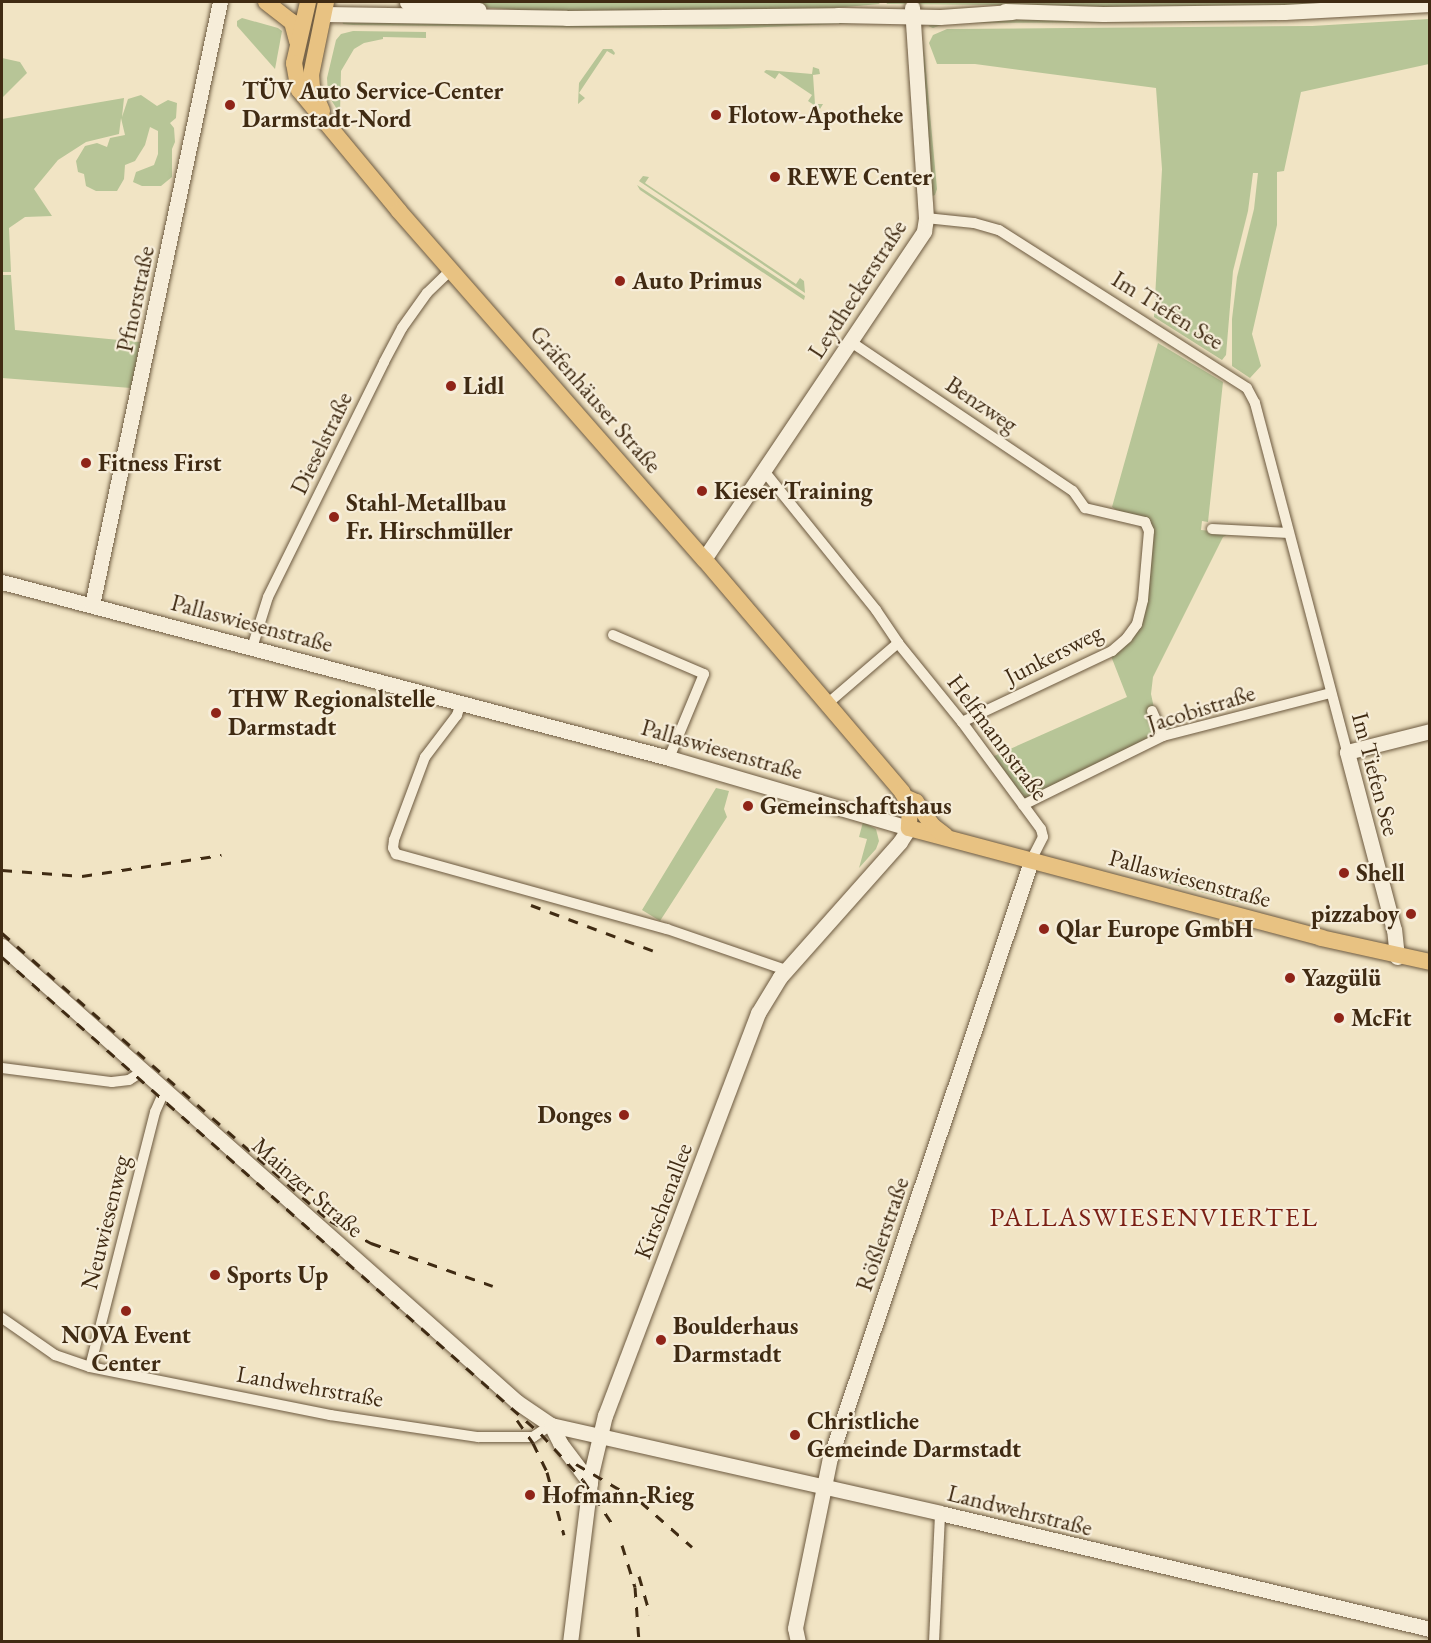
<!DOCTYPE html>
<html>
<head>
<meta charset="utf-8">
<style>
	body { margin:0 }
	#map { position:relative; width:1431px; height:1643px; overflow:hidden; background:#f1e4c4; font-family:"EB Garamond",serif }
	div>[style] { position:absolute }
	[style*='--x'] { left:calc(var(--x)*1px); top:calc(var(--y)*1px); width:calc(var(--w)*1px); rotate:calc(var(--a)*1deg) }
	.green>* { inset:0; background:#b7c597; transform-origin:0 0 }
	.roads { filter:drop-shadow(0 0 2px #6c593f) drop-shadow(0 0 2px #6c593f) }
	.street>* { height:10px; margin:-5px; padding:0 5px; transform-origin:5px; border-radius:5px; background:#f6edd9 }
	.secondary>* { height:15px; margin:-7.5px; padding:0 7.5px; transform-origin:7.5px; border-radius:7.5px; background:#f6edd9 }
	.primary>* { height:16px; margin:-8px; padding:0 8px; transform-origin:8px; border-radius:8px; background:#e8c282 }
	.rail>* { height:3px; margin-top:-1.5px; transform-origin:0; background:repeating-linear-gradient(90deg,#402b13 0 10px,transparent 0 20px) }
	.dots>* { width:16px; height:16px; translate:-50% -50%; box-sizing:border-box; border:3px solid #f6edd9; border-radius:50% }
	span { translate:-50% -50%; white-space:nowrap; text-align:center; line-height:1.15; -webkit-text-stroke:4.5px #f6edd9; paint-order:stroke }
	.poi-label { font-size:24px; color:#402b13; font-weight:700 }
	.left { translate:0 -50%; text-align:left }
	.right { translate:-100% -50%; text-align:right }
	.street-label { font-size:24px; color:#402b13 }
	.quarter-label { font-size:27px; color:#7a1f14; letter-spacing:1.5px }
	.frame { position:absolute; inset:0; border:3px solid #402b13; pointer-events:none }
</style>
</head>
<body>
<div id="map">
	<div class="green">
		<i style="clip-path:polygon(455px 2px,877px 2px,880px 4px,811px 10px,533px 11px,479px 7px)"></i>
		<i style="clip-path:polygon(886px 2px,1364px 2px,1327px 5px,1053px 8px,1004px 5px,887px 4px)"></i>
		<i style="clip-path:polygon(242px 18px,278px 28px,282px 31px,275px 69px,237px 26px,237px 21px)"></i>
		<i style="clip-path:polygon(946px 18px,1281px 18px,1276px 21px,1205px 22px,947px 23px,933px 28px,928px 26px)"></i>
		<i style="clip-path:polygon(1429px 19px,1429px 64px,1301px 92px,1284px 171px,1277px 172px,1277px 225px,1252px 334px,1261px 366px,1250px 378px,1232px 366px,1232px 319px,1237px 277px,1254px 209px,1258px 173px,1253px 173px,1248px 211px,1233px 271px,1226px 355px,1222px 360px,1154px 317px,1162px 169px,1156px 88px,975px 64px,937px 64px,929px 43px,933px 35px,947px 29px,1312px 26px)"></i>
		<i style="clip-path:polygon(342px 21px,879px 22px,725px 29px,353px 25px,343px 24px)"></i>
		<i style="clip-path:polygon(353px 31px,426px 32px,426px 38px,383px 37px,383px 39px,364px 43px,354px 49px,341px 71px,340px 114px,328px 95px,327px 78px,336px 40px,341px 34px)"></i>
		<i style="clip-path:polygon(923px 39px,937px 189px,935px 195px,930px 197px)"></i>
		<i style="clip-path:polygon(603px 49px,612px 49px,615px 53px,614px 55px,607px 51px,579px 93px,585px 98px,578px 104px,579px 83px)"></i>
		<i style="clip-path:polygon(2px 58px,20px 62px,27px 73px,2px 98px)"></i>
		<i style="clip-path:polygon(813px 67px,819px 69px,820px 74px,813px 75px,815px 104px,823px 104px,820px 109px,808px 101px,812px 95px,779px 73px,775px 79px,764px 72px,766px 70px,812px 74px)"></i>
		<i style="clip-path:polygon(141px 95px,157px 106px,168px 100px,177px 103px,176px 118px,170px 123px,174px 128px,175px 142px,172px 149px,172px 177px,161px 186px,142px 186px,133px 182px,136px 172px,154px 165px,158px 154px,158px 131px,150px 127px,145px 145px,135px 161px,125px 165px,124px 179px,117px 191px,96px 191px,86px 186px,84px 174px,78px 172px,76px 161px,85px 146px,97px 143px,107px 147px,110px 138px,125px 135px,121px 118px,119px 134px,86px 142px,58px 160px,34px 189px,52px 216px,25px 217px,9px 228px,11px 272px,2px 272px,2px 119px,124px 98px,122px 117px,128px 99px)"></i>
		<i style="clip-path:polygon(643px 176px,649px 177px,645px 183px,796px 284px,800px 278px,804px 281px,805px 293px,639px 181px)"></i>
		<i style="clip-path:polygon(637px 185px,805px 296px,804px 300px,640px 190px)"></i>
		<i style="clip-path:polygon(2px 275px,11px 275px,15px 330px,140px 342px,131px 388px,2px 378px)"></i>
		<i style="clip-path:polygon(1158px 343px,1223px 382px,1208px 522px,1202px 521px,1201px 530px,1231px 533px,1223px 537px,1153px 677px,1151px 694px,1154px 708px,1158px 716px,1172px 728px,1026px 800px,992px 757px,1127px 697px,1111px 656px,1132px 637px,1152px 534px,1112px 507px)"></i>
		<i style="clip-path:polygon(716px 788px,729px 791px,724px 809px,727px 817px,660px 921px,642px 910px)"></i>
		<i style="clip-path:polygon(863px 822px,876px 829px,879px 841px,876px 849px,859px 868px,867px 839px,859px 837px)"></i>
		<i style="left:1168px;top:876px;width:94px;height:7px;rotate:15deg"></i>
	</div>
	<div class="roads">
		<div class="street">
			<i style="--x:926;--y:218;--w:48;--a:5.9"></i>
			<i style="--x:974;--y:223;--w:26;--a:16"></i>
			<i style="--x:999;--y:230;--w:294;--a:32.5"></i>
			<i style="--x:1247;--y:388;--w:17;--a:62"></i>
			<i style="--x:1255;--y:403;--w:361;--a:75.2"></i>
			<i style="--x:851;--y:342;--w:267;--a:33.9"></i>
			<i style="--x:1073;--y:491;--w:21;--a:55"></i>
			<i style="--x:1085;--y:508;--w:62;--a:13.1"></i>
			<i style="--x:1145;--y:522;--w:10;--a:66"></i>
			<i style="--x:1149;--y:531;--w:69;--a:95"></i>
			<i style="--x:1143;--y:600;--w:25;--a:104"></i>
			<i style="--x:1137;--y:624;--w:17;--a:126"></i>
			<i style="--x:1127;--y:638;--w:20;--a:139"></i>
			<i style="--x:1112;--y:651;--w:166;--a:154.7"></i>
			<i style="--x:764;--y:471;--w:179;--a:51.1"></i>
			<i style="--x:876;--y:610;--w:40;--a:56"></i>
			<i style="--x:898;--y:643;--w:102;--a:51"></i>
			<i style="--x:962;--y:722;--w:133;--a:53.6"></i>
			<i style="--x:1041;--y:829;--w:8;--a:76"></i>
			<i style="--x:1043;--y:837;--w:27;--a:117"></i>
			<i style="--x:1212;--y:529;--w:77;--a:3"></i>
			<i style="--x:613;--y:635;--w:99;--a:23.2"></i>
			<i style="--x:704;--y:674;--w:91;--a:112.6"></i>
			<i style="--x:252;--y:648;--w:53;--a:-72.6"></i>
			<i style="--x:268;--y:597;--w:262;--a:-63.7"></i>
			<i style="--x:384;--y:362;--w:38;--a:-62"></i>
			<i style="--x:402;--y:328;--w:43;--a:-54.5"></i>
			<i style="--x:427;--y:293;--w:33;--a:-44"></i>
			<i style="--x:461;--y:702;--w:14;--a:107"></i>
			<i style="--x:457;--y:715;--w:53;--a:127.3"></i>
			<i style="--x:425;--y:757;--w:89;--a:110.5"></i>
			<i style="--x:394;--y:840;--w:8;--a:97"></i>
			<i style="--x:393;--y:848;--w:7;--a:63"></i>
			<i style="--x:396;--y:854;--w:281;--a:15.5"></i>
			<i style="--x:667;--y:929;--w:126;--a:19"></i>
			<i style="--x:827;--y:704;--w:94;--a:-40.7"></i>
			<i style="--x:1152;--y:711;--w:27;--a:66"></i>
			<i style="--x:1023;--y:805;--w:156;--a:-26.2"></i>
			<i style="--x:1163;--y:736;--w:173;--a:-14.4"></i>
			<i style="--x:2;--y:1068;--w:111;--a:7.3"></i>
			<i style="--x:112;--y:1082;--w:17;--a:-7"></i>
			<i style="--x:129;--y:1080;--w:17;--a:-33"></i>
			<i style="--x:2;--y:1318;--w:65;--a:34.9"></i>
			<i style="--x:55;--y:1355;--w:37;--a:19"></i>
			<i style="--x:90;--y:1367;--w:245;--a:11.3"></i>
			<i style="--x:330;--y:1415;--w:150;--a:8.5"></i>
			<i style="--x:478;--y:1437;--w:55;--a:0"></i>
			<i style="--x:533;--y:1437;--w:22;--a:-34"></i>
			<i style="--x:90;--y:1367;--w:263;--a:-75.7"></i>
			<i style="--x:155;--y:1112;--w:24;--a:-66"></i>
			<i style="--x:934;--y:1642;--w:129;--a:-87.3"></i>
		</div>
		<div class="secondary">
			<i style="--x:407;--y:2;--w:72;--a:6.3"></i>
			<i style="--x:1005;--y:11;--w:98;--a:1.8"></i>
			<i style="--x:1103;--y:14;--w:181;--a:-0.6"></i>
			<i style="--x:1284;--y:12;--w:146;--a:-3.1"></i>
			<i style="--x:324;--y:14;--w:242;--a:0.9"></i>
			<i style="--x:566;--y:18;--w:272;--a:-0.6"></i>
			<i style="--x:838;--y:15;--w:102;--a:1.1"></i>
			<i style="--x:940;--y:17;--w:72;--a:-4"></i>
			<i style="--x:704;--y:559;--w:395;--a:-56.1"></i>
			<i style="--x:924;--y:231;--w:13;--a:-81"></i>
			<i style="--x:926;--y:218;--w:211;--a:-93.8"></i>
			<i style="--x:2;--y:582;--w:690;--a:14.78"></i>
			<i style="--x:669;--y:758;--w:250;--a:16.3"></i>
			<i style="--x:909;--y:828;--w:17;--a:123"></i>
			<i style="--x:900;--y:842;--w:181;--a:131.6"></i>
			<i style="--x:780;--y:977;--w:42;--a:121.4"></i>
			<i style="--x:758;--y:1013;--w:430;--a:110.8"></i>
			<i style="--x:605;--y:1415;--w:61;--a:103.3"></i>
			<i style="--x:591;--y:1474;--w:169;--a:97.1"></i>
			<i style="--x:92;--y:605;--w:616;--a:-78.02"></i>
			<i style="--x:2;--y:946;--w:688;--a:41.52"></i>
			<i style="--x:517;--y:1402;--w:41;--a:34.1"></i>
			<i style="--x:551;--y:1425;--w:399;--a:12.7"></i>
			<i style="--x:940;--y:1513;--w:504;--a:13.32"></i>
			<i style="--x:1397;--y:957;--w:27;--a:-96"></i>
			<i style="--x:1394;--y:930;--w:184;--a:-104.8"></i>
			<i style="--x:1347;--y:752;--w:86;--a:-14.2"></i>
			<i style="--x:551;--y:1425;--w:20;--a:63"></i>
			<i style="--x:560;--y:1443;--w:50;--a:53.1"></i>
			<i style="--x:798;--y:1642;--w:14;--a:-102"></i>
			<i style="--x:795;--y:1628;--w:174;--a:-78.4"></i>
			<i style="--x:830;--y:1458;--w:630;--a:-71.39"></i>
		</div>
		<div class="primary">
			<i style="--x:266;--y:2;--w:33;--a:38"></i>
			<i style="--x:292;--y:22;--w:20;--a:75"></i>
			<i style="--x:308;--y:2;--w:63;--a:102.9"></i>
			<i style="--x:294;--y:63;--w:27;--a:80"></i>
			<i style="--x:299;--y:90;--w:157;--a:50.4"></i>
			<i style="--x:399;--y:211;--w:463;--a:48.8"></i>
			<i style="--x:704;--y:559;--w:306;--a:49.6"></i>
			<i style="--x:902;--y:792;--w:16;--a:60"></i>
			<i style="--x:910;--y:806;--w:22;--a:93"></i>
			<i style="--x:909;--y:828;--w:426;--a:14.9"></i>
			<i style="--x:1321;--y:938;--w:112;--a:12.4"></i>
			<i style="--x:322;--y:111;--w:25;--a:-113"></i>
			<i style="--x:312;--y:88;--w:13;--a:-94"></i>
			<i style="--x:311;--y:75;--w:75;--a:-78.4"></i>
			<i style="--x:907;--y:798;--w:10;--a:24"></i>
			<i style="--x:916;--y:802;--w:29;--a:55"></i>
			<i style="--x:933;--y:826;--w:16;--a:38"></i>
		</div>
	</div>
	<div class="rail">
		<i style="--x:2;--y:870;--w:80;--a:4.3"></i>
		<i style="--x:82;--y:876;--w:141;--a:-8.6"></i>
		<i style="--x:531;--y:905;--w:131;--a:20.5"></i>
		<i style="--x:2;--y:933;--w:436;--a:41.3"></i>
		<i style="--x:330;--y:1221;--w:47;--a:28.2"></i>
		<i style="--x:371;--y:1243;--w:129;--a:19.4"></i>
		<i style="--x:2;--y:957;--w:720;--a:41.51"></i>
		<i style="--x:541;--y:1434;--w:62;--a:47.6"></i>
		<i style="--x:583;--y:1480;--w:54;--a:56.3"></i>
		<i style="--x:517;--y:1420;--w:28;--a:55"></i>
		<i style="--x:533;--y:1443;--w:32;--a:64"></i>
		<i style="--x:547;--y:1472;--w:65;--a:74.9"></i>
		<i style="--x:576;--y:1464;--w:75;--a:30.3"></i>
		<i style="--x:641;--y:1502;--w:68;--a:41.4"></i>
		<i style="--x:622;--y:1545;--w:44;--a:72.8"></i>
		<i style="--x:635;--y:1587;--w:55;--a:85.8"></i>
		<i style="--x:639;--y:1576;--w:40;--a:74"></i>
	</div>
	<div class="dots">
		<i style="left:230px;top:105px;background:#8f2418"></i>
		<i style="left:716px;top:115px;background:#8f2418"></i>
		<i style="left:775px;top:177px;background:#8f2418"></i>
		<i style="left:620px;top:281px;background:#8f2418"></i>
		<i style="left:451px;top:386px;background:#8f2418"></i>
		<i style="left:86px;top:463px;background:#8f2418"></i>
		<i style="left:702px;top:491px;background:#8f2418"></i>
		<i style="left:334px;top:517px;background:#8f2418"></i>
		<i style="left:216px;top:713px;background:#8f2418"></i>
		<i style="left:748px;top:806px;background:#8f2418"></i>
		<i style="left:1344px;top:873px;background:#8f2418"></i>
		<i style="left:1411px;top:914px;background:#8f2418"></i>
		<i style="left:1044px;top:929px;background:#8f2418"></i>
		<i style="left:1290px;top:978px;background:#8f2418"></i>
		<i style="left:1339px;top:1018px;background:#8f2418"></i>
		<i style="left:624px;top:1115px;background:#8f2418"></i>
		<i style="left:215px;top:1275px;background:#8f2418"></i>
		<i style="left:126px;top:1311px;background:#8f2418"></i>
		<i style="left:661px;top:1340px;background:#8f2418"></i>
		<i style="left:795px;top:1435px;background:#8f2418"></i>
		<i style="left:530px;top:1495px;background:#8f2418"></i>
	</div>
	<div class="poi-label">
		<span class="left" style="left:242px;top:105px">TÜV Auto Service-Center<br>Darmstadt-Nord</span>
		<span class="left" style="left:728px;top:115px">Flotow-Apotheke</span>
		<span class="left" style="left:787px;top:177px">REWE Center</span>
		<span class="left" style="left:632px;top:281px">Auto Primus</span>
		<span class="left" style="left:463px;top:386px">Lidl</span>
		<span class="left" style="left:98px;top:463px">Fitness First</span>
		<span class="left" style="left:714px;top:491px">Kieser Training</span>
		<span class="left" style="left:346px;top:517px">Stahl-Metallbau<br>Fr. Hirschmüller</span>
		<span class="left" style="left:228px;top:713px">THW Regionalstelle<br>Darmstadt</span>
		<span class="left" style="left:760px;top:806px">Gemeinschaftshaus</span>
		<span class="left" style="left:1356px;top:873px">Shell</span>
		<span class="right" style="left:1399px;top:914px">pizzaboy</span>
		<span class="left" style="left:1056px;top:929px">Qlar Europe GmbH</span>
		<span class="left" style="left:1302px;top:978px">Yazgülü</span>
		<span class="left" style="left:1351px;top:1018px">McFit</span>
		<span class="right" style="left:612px;top:1115px">Donges</span>
		<span class="left" style="left:227px;top:1275px">Sports Up</span>
		<span class="left" style="left:673px;top:1340px">Boulderhaus<br>Darmstadt</span>
		<span style="left:126px;top:1349px">NOVA Event<br>Center</span>
		<span class="left" style="left:807px;top:1435px">Christliche<br>Gemeinde Darmstadt</span>
		<span class="left" style="left:542px;top:1495px">Hofmann-Rieg</span>
	</div>
	<div class="street-label">
		<span style="left:857px;top:289px;rotate:-57deg">Leydheckerstraße</span>
		<span style="left:135px;top:299px;rotate:-78deg">Pfnorstraße</span>
		<span style="left:1168px;top:310px;rotate:32deg">Im Tiefen See</span>
		<span style="left:596px;top:399px;rotate:49deg">Gräfenhäuser Straße</span>
		<span style="left:982px;top:404px;rotate:34deg">Benzweg</span>
		<span style="left:321px;top:443px;rotate:-64deg">Dieselstraße</span>
		<span style="left:252px;top:623px;rotate:15deg">Pallaswiesenstraße</span>
		<span style="left:1053px;top:654px;rotate:-27deg">Junkersweg</span>
		<span style="left:1201px;top:708px;rotate:-17deg">Jacobistraße</span>
		<span style="left:998px;top:737px;rotate:53deg">Helfmannstraße</span>
		<span style="left:722px;top:749px;rotate:16deg">Pallaswiesenstraße</span>
		<span style="left:1376px;top:774px;rotate:75deg">Im Tiefen See</span>
		<span style="left:1190px;top:878px;rotate:15deg">Pallaswiesenstraße</span>
		<span style="left:308px;top:1187px;rotate:41deg">Mainzer Straße</span>
		<span style="left:663px;top:1201px;rotate:-69deg">Kirschenallee</span>
		<span style="left:105px;top:1222px;rotate:-76deg">Neuwiesenweg</span>
		<span style="left:882px;top:1234px;rotate:-71deg">Rößlerstraße</span>
		<span style="left:310px;top:1386px;rotate:10deg">Landwehrstraße</span>
		<span style="left:1020px;top:1510px;rotate:14deg">Landwehrstraße</span>
	</div>
	<div class="quarter-label">
		<span style="left:1154px;top:1217px">PALLASWIESENVIERTEL</span>
	</div>
	<div class="frame"></div>
</div>
</body>
</html>
